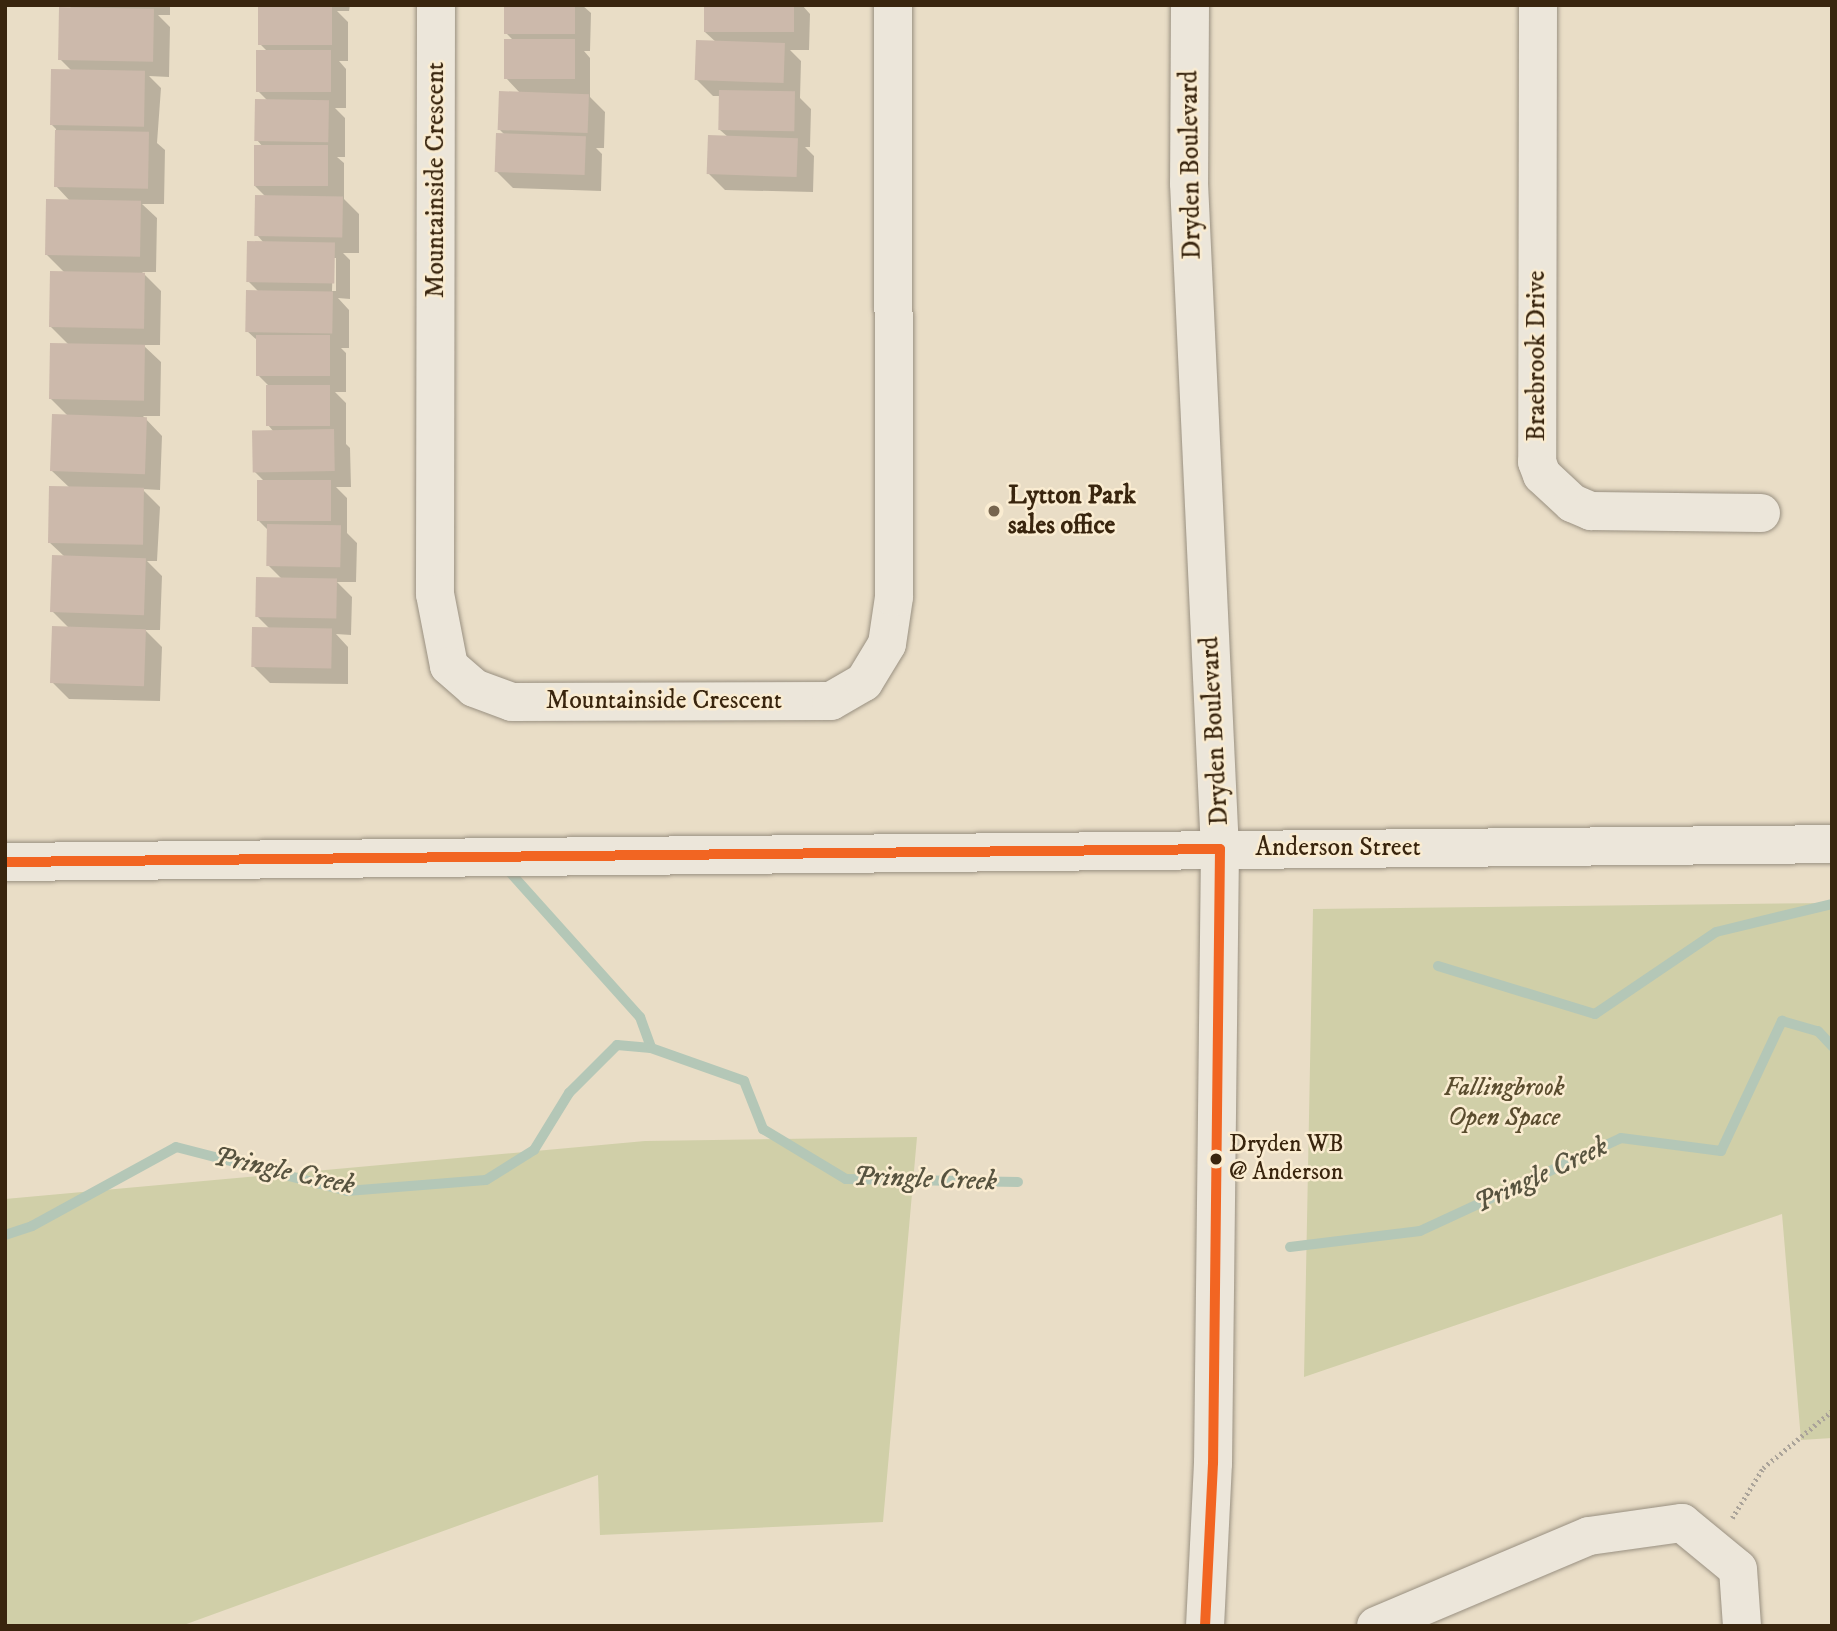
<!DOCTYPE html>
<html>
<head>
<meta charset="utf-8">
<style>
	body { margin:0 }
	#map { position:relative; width:1837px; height:1631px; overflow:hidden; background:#e9ddc6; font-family:"IM FELL DW Pica",serif }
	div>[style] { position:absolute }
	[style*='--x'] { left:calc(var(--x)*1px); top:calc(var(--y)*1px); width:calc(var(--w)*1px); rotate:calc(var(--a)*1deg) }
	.green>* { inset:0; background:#d0cfa8 }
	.shadow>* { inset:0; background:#0003 }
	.stream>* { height:10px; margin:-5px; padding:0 5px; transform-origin:5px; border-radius:5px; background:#b4c7b7 }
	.building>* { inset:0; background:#ccb9ab; transform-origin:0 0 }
	.path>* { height:4.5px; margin-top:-2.25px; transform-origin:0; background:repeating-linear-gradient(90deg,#aaa399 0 2px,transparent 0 5.5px) }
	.roads { filter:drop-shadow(0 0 2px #999081) drop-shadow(0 0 2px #999081) }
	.minor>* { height:38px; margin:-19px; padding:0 19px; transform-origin:19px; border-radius:19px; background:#ece6da }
	.bus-1>* { height:10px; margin:-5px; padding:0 5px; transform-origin:5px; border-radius:5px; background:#f26522 }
	.dots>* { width:19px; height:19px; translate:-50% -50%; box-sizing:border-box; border:4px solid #faecd1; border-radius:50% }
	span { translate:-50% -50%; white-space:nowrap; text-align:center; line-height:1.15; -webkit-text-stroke:5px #faecd1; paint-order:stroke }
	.bus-label { font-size:24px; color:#39250e }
	.left { translate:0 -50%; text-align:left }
	.street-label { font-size:26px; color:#39250e }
	.poi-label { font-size:26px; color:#39250e; font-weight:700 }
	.park-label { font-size:26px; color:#5a4c2e; font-style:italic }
	.water-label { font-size:28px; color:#57533f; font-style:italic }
	.frame { position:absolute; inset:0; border:7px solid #39250e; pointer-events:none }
</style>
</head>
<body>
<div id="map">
	<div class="green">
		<i style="clip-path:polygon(1832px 903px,1832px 1438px,1801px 1440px,1782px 1214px,1304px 1377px,1313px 909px)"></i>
		<i style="clip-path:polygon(917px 1137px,883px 1522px,600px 1535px,598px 1475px,181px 1626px,5px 1626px,5px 1199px,645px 1141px)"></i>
	</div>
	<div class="shadow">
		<i style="clip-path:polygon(68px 5px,170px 5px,170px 15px,158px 15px,170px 27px,169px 77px,149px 76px,161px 88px,157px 143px,165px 150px,164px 204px,142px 204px,157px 218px,156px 272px,142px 272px,161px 291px,160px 345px,143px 345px,161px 362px,160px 416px,143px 416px,162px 436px,160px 490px,142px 489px,160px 507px,157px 561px,147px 561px,162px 576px,160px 630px,145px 630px,162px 647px,160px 701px,69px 699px,52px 682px,69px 628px,52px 611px,65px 557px,49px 542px,70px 488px,52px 471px,69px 417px,51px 399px,69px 345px,51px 327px,65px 273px,47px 255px,70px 201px,56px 186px,56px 129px,52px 125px,72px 71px,60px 59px,72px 9px)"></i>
		<i style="clip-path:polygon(evenodd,260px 5px,350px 5px,349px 11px,337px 11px,348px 22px,348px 61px,339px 61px,346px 69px,346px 108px,335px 108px,345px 118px,345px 157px,337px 157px,344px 163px,344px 199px,359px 214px,359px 253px,343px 253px,350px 260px,350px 299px,338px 298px,349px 310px,349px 348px,341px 348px,346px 353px,346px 392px,335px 392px,346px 403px,346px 444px,350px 448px,351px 487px,336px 487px,347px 498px,347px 533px,357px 543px,356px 582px,337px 582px,352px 597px,351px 635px,336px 634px,348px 647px,348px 684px,270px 683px,253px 666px,270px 629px,257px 616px,283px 580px,268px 565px,269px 531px,259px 521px,264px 481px,254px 471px,274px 432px,268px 425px,268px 385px,258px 375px,258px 341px,247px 331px,259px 292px,248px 281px,264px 243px,257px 235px,266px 197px,255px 186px,263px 147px,257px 140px,268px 101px,258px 91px,268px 52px,260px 44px,260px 5px,333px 258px,336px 258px,336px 291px,332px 291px,333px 258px)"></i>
		<i style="clip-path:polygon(506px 5px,582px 5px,591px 13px,590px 51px,584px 51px,590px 58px,590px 97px,605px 112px,604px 148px,596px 148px,602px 154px,601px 191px,513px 188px,497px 172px,505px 135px,500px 130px,521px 94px,506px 78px,513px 40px,506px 33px)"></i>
		<i style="clip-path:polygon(706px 5px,802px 5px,810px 14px,809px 50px,790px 50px,801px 61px,800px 98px,811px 109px,810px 147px,805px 147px,814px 156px,813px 192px,725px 190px,709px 174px,728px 137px,720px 130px,721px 96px,713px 96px,696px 79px,717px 43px,705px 32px)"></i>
	</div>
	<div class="stream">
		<i style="--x:508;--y:870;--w:198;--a:48.1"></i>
		<i style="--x:640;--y:1017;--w:33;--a:70"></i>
		<i style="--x:1438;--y:966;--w:164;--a:17"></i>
		<i style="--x:1595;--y:1014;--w:146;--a:-34.1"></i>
		<i style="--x:1716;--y:932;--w:119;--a:-13.6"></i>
		<i style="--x:5;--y:1235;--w:28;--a:-18"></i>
		<i style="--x:32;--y:1226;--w:164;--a:-28.7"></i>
		<i style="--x:176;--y:1147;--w:177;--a:14.4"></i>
		<i style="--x:347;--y:1191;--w:139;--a:-4.5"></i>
		<i style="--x:486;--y:1180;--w:57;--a:-32"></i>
		<i style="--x:534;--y:1150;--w:67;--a:-58.4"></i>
		<i style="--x:569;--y:1093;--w:68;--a:-45"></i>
		<i style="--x:617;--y:1045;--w:34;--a:5"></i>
		<i style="--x:651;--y:1048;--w:99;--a:19.5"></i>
		<i style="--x:744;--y:1081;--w:52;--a:68.4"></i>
		<i style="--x:763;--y:1129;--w:97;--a:31.1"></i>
		<i style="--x:846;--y:1179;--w:172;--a:1"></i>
		<i style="--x:1290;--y:1247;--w:131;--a:-7"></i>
		<i style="--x:1420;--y:1231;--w:221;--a:-24.8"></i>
		<i style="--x:1621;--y:1138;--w:101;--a:7.4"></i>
		<i style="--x:1721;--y:1151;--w:144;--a:-64.9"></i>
		<i style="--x:1782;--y:1021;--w:37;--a:16"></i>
		<i style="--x:1818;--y:1031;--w:21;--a:47"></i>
	</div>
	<div class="building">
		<i style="left:258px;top:5px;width:74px;height:40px"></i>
		<i style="left:504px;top:5px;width:71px;height:29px"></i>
		<i style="left:704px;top:5px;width:90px;height:27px"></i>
		<i style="left:59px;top:7px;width:95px;height:53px;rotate:1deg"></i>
		<i style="left:504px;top:39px;width:71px;height:40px"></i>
		<i style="left:696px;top:40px;width:89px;height:40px;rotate:2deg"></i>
		<i style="left:256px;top:50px;width:75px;height:42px"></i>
		<i style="left:51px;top:69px;width:94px;height:56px;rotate:1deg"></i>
		<i style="left:719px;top:90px;width:76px;height:40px;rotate:1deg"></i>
		<i style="left:499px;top:91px;width:90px;height:39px;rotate:2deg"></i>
		<i style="left:255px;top:99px;width:74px;height:42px;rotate:1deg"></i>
		<i style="left:55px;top:130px;width:94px;height:57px;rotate:1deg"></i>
		<i style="left:496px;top:133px;width:90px;height:39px;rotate:2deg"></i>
		<i style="left:708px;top:135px;width:90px;height:39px;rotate:2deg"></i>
		<i style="left:254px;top:145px;width:74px;height:41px"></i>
		<i style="left:255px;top:195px;width:88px;height:41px;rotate:1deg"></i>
		<i style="left:46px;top:199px;width:95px;height:56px;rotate:1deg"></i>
		<i style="left:247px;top:241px;width:88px;height:41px;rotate:1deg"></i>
		<i style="left:50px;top:271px;width:95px;height:56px;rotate:1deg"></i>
		<i style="left:246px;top:290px;width:87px;height:42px;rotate:1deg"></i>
		<i style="left:256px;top:335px;width:74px;height:41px"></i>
		<i style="left:50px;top:343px;width:95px;height:56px;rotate:1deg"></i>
		<i style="left:266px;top:385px;width:64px;height:41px"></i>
		<i style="left:52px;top:414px;width:95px;height:57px;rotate:2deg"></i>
		<i style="left:334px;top:429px;width:42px;height:82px;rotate:89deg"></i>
		<i style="left:257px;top:480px;width:74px;height:41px"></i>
		<i style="left:49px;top:486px;width:95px;height:57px;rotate:1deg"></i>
		<i style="left:267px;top:524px;width:74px;height:42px;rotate:1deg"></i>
		<i style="left:52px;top:555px;width:94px;height:57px;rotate:2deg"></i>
		<i style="left:256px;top:577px;width:81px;height:40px;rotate:1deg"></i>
		<i style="left:52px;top:626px;width:94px;height:57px;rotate:2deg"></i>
		<i style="left:252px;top:627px;width:80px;height:40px;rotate:1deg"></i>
	</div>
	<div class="path">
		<i style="--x:1732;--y:1518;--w:59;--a:-58.2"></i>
		<i style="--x:1763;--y:1468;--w:89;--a:-39.6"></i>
	</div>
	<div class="roads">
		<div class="minor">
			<i style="--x:436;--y:5;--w:589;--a:90.1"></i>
			<i style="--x:435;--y:594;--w:73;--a:79"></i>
			<i style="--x:449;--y:666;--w:33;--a:41"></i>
			<i style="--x:474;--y:688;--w:40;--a:20.2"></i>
			<i style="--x:512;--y:702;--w:319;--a:-0.2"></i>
			<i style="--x:831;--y:701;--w:38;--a:-30"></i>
			<i style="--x:864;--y:682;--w:44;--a:-58.8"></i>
			<i style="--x:887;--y:644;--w:48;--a:-81.5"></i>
			<i style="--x:894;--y:597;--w:592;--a:-90.1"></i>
			<i style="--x:1190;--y:5;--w:178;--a:90.3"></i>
			<i style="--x:1189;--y:183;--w:667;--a:87.34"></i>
			<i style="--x:1220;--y:849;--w:614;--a:90.65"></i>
			<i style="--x:1213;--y:1463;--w:163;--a:92.8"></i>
			<i style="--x:1538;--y:5;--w:457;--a:90.1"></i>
			<i style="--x:1537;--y:462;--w:14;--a:69"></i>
			<i style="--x:1542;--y:475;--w:41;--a:43"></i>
			<i style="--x:1572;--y:503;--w:21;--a:23"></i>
			<i style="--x:1591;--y:511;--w:170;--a:0.7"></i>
			<i style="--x:5;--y:862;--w:1827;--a:-0.56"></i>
			<i style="--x:1376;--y:1626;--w:231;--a:-22.9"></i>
			<i style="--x:1589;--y:1536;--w:94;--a:-8"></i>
			<i style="--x:1682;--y:1523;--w:72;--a:39.4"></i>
			<i style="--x:1738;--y:1569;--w:57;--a:86"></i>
		</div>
	</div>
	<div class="bus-1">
		<i style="--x:5;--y:862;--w:1215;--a:-0.61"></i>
		<i style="--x:1220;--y:849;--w:614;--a:90.65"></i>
		<i style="--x:1213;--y:1463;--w:163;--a:92.8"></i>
	</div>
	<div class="dots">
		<i style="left:994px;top:511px;background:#77654e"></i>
		<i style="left:1216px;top:1159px;background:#39250e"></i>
	</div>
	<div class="bus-label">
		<span class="left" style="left:1229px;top:1159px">Dryden WB<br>@ Anderson</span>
	</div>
	<div class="street-label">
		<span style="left:1191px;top:165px;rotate:-91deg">Dryden Boulevard</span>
		<span style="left:436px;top:180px;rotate:-90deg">Mountainside Crescent</span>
		<span style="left:1537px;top:356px;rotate:-90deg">Braebrook Drive</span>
		<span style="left:664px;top:701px">Mountainside Crescent</span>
		<span style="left:1215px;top:731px;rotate:-93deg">Dryden Boulevard</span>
		<span style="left:1338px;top:848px">Anderson Street</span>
	</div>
	<div class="poi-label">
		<span class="left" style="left:1008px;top:511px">Lytton Park<br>sales office</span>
	</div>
	<div class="park-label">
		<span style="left:1504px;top:1103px">Fallingbrook<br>Open Space</span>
	</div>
	<div class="water-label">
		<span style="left:284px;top:1171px;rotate:12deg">Pringle Creek</span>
		<span style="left:1541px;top:1175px;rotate:-25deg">Pringle Creek</span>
		<span style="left:925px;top:1179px;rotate:2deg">Pringle Creek</span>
	</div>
	<div class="frame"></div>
</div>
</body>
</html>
